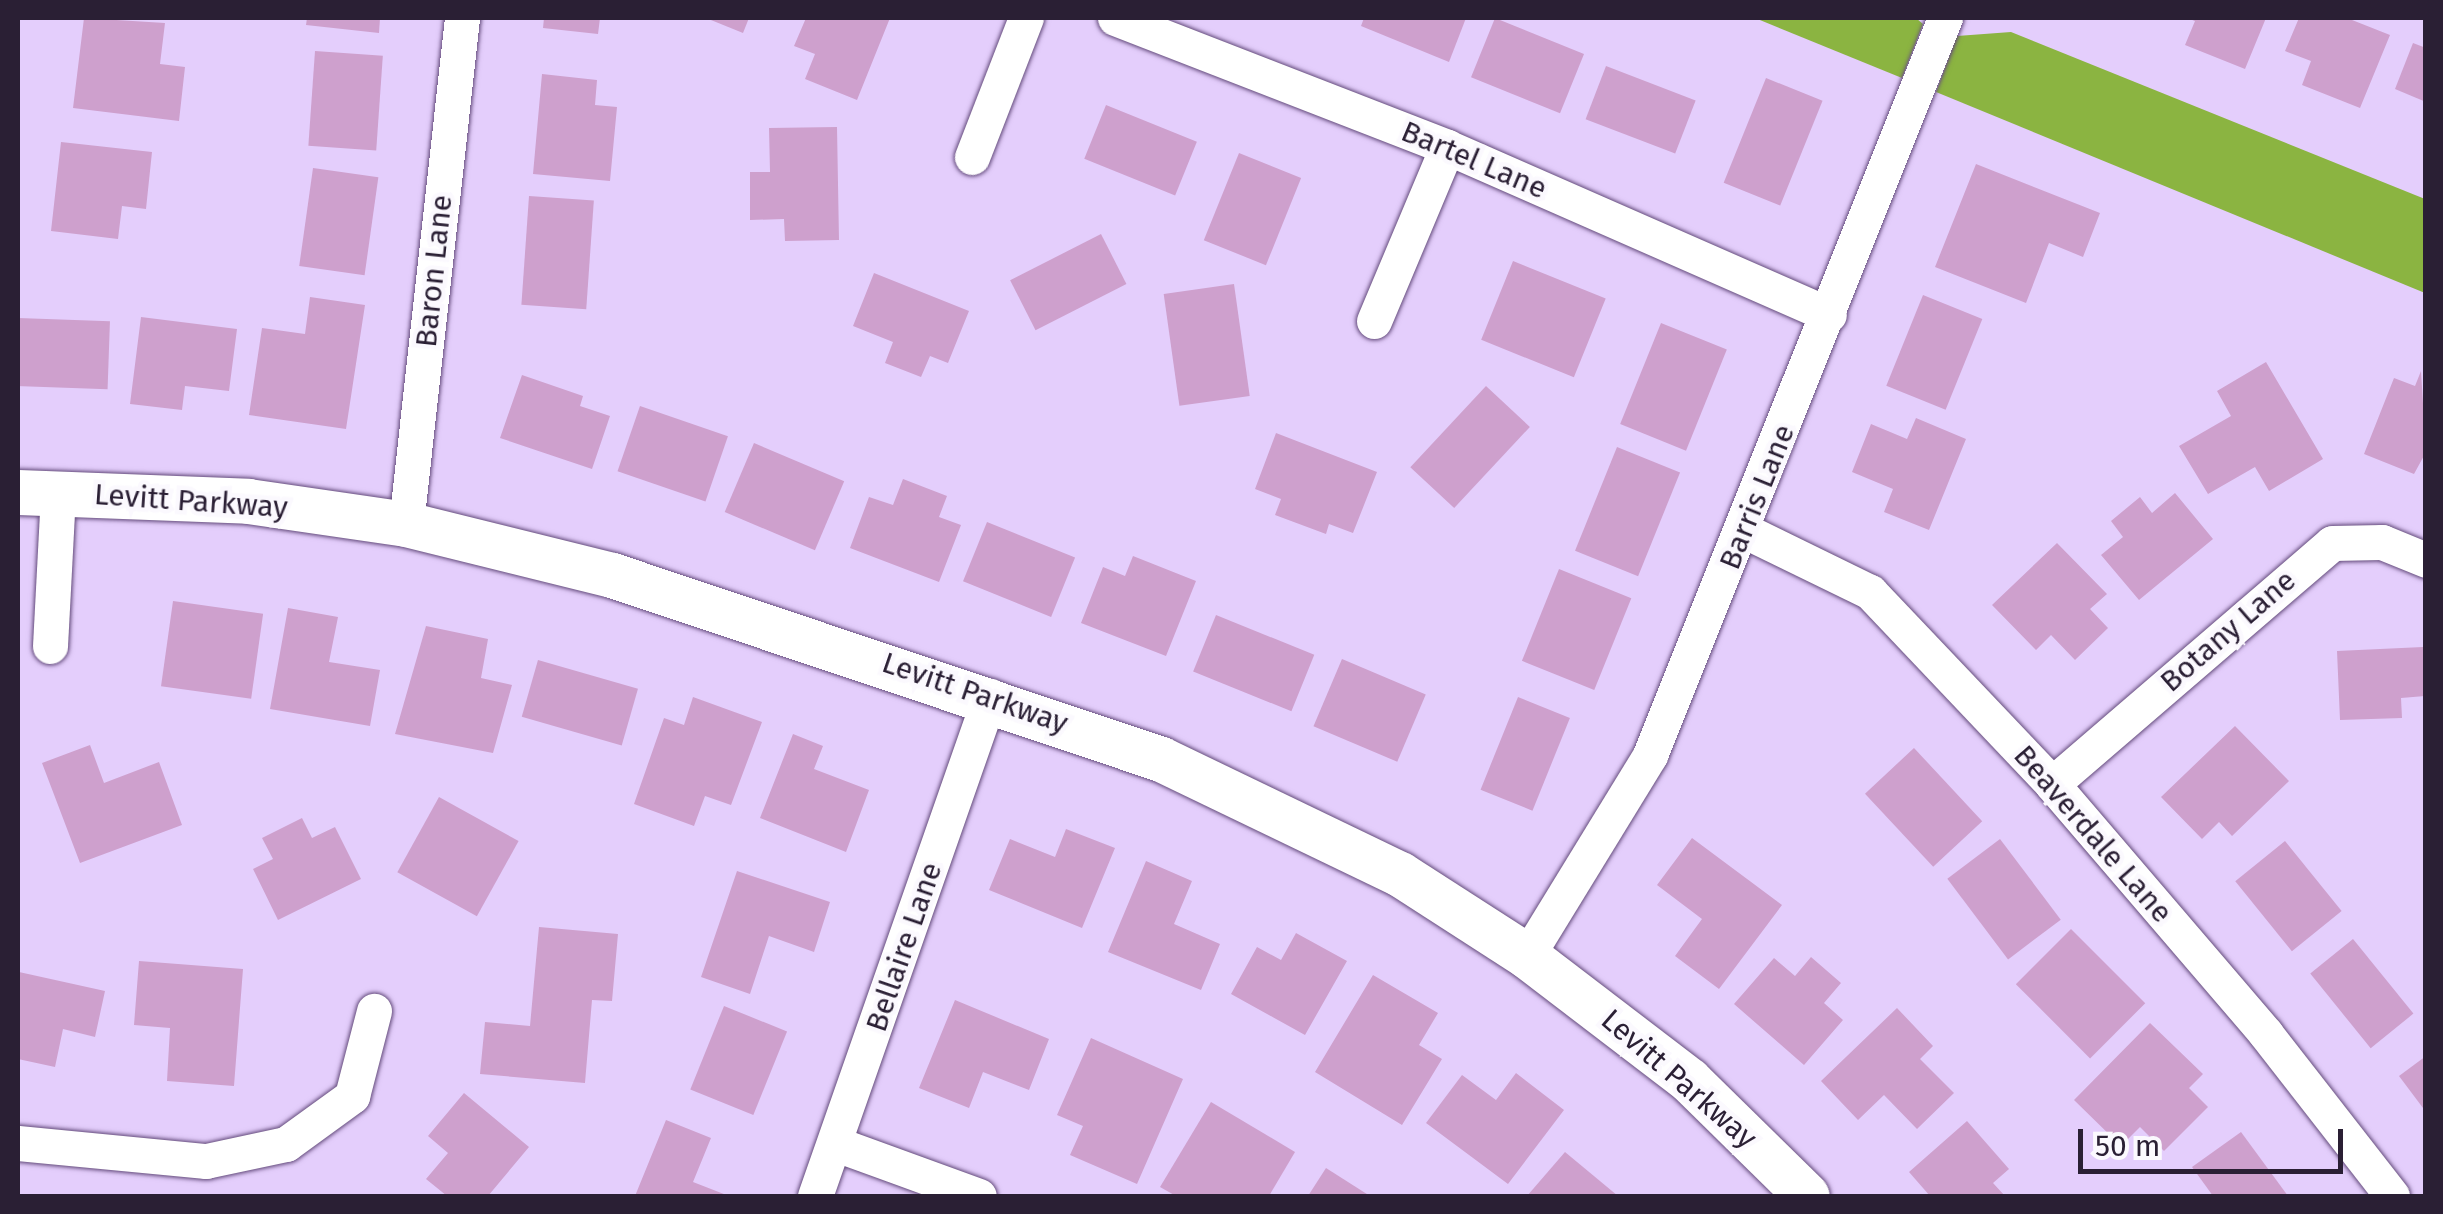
<!DOCTYPE html>
<html>
<head>
<meta charset="utf-8">
<style>
	body { margin:0 }
	#map { position:relative; width:2443px; height:1214px; overflow:hidden; background:#e4cefc; font-family:"Fira Sans",sans-serif }
	div>[style] { position:absolute }
	[style*='--x'] { left:calc(var(--x)*1px); top:calc(var(--y)*1px); width:calc(var(--w)*1px); rotate:calc(var(--a)*1deg) }
	.water>* { inset:0; background:#8bb441 }
	.building>* { inset:0; background:#cea0cd; transform-origin:0 0 }
	.roads { filter:drop-shadow(0 0 2px #644b7c) drop-shadow(0 0 2px #644b7c) }
	.minor>* { height:35px; margin:-17.5px; padding:0 17.5px; transform-origin:17.5px; border-radius:17.5px; background:#fff }
	.tertiary>* { height:45px; margin:-22.5px; padding:0 22.5px; transform-origin:22.5px; border-radius:22.5px; background:#fff }
	span { translate:-50% -50%; white-space:nowrap; text-align:center; line-height:1.15; -webkit-text-stroke:9px #fbf9fe; paint-order:stroke }
	.street-label { font-size:30px; color:#2a1f34 }
	.frame { position:absolute; inset:0; border:20px solid #2a1f34; pointer-events:none }
	.scale { position:absolute; left:2078px; top:1129px; width:265px; height:45px; box-sizing:border-box; border:5px solid #2a1f34; border-top:0; padding-left:12px; font-size:30px; line-height:35px; white-space:nowrap; color:#2a1f34; -webkit-text-stroke:8px #fbf9fe; paint-order:stroke }
</style>
</head>
<body>
<div id="map">
	<div class="water">
		<i style="clip-path:polygon(1755px 18px,1916px 18px,1923px 24px,1902px 78px)"></i>
		<i style="clip-path:polygon(2011px 32px,2425px 199px,2425px 293px,1936px 92px,1957px 36px)"></i>
	</div>
	<div class="building">
		<i style="clip-path:polygon(84px 18px,165px 23px,160px 64px,185px 67px,179px 121px,73px 108px)"></i>
		<i style="clip-path:polygon(307px 18px,380px 18px,379px 33px,306px 25px)"></i>
		<i style="clip-path:polygon(544px 18px,600px 18px,598px 34px,543px 28px)"></i>
		<i style="clip-path:polygon(706px 18px,749px 18px,743px 33px)"></i>
		<i style="clip-path:polygon(806px 18px,890px 18px,857px 100px,805px 79px,815px 54px,794px 46px)"></i>
		<i style="clip-path:polygon(1364px 18px,1466px 18px,1449px 62px,1361px 26px)"></i>
		<i style="left:1495px;top:18px;width:96px;height:64px;rotate:22deg"></i>
		<i style="clip-path:polygon(2187px 18px,2266px 18px,2245px 69px,2185px 45px,2195px 21px)"></i>
		<i style="clip-path:polygon(2299px 18px,2347px 18px,2390px 35px,2360px 108px,2302px 85px,2311px 61px,2285px 51px)"></i>
		<i style="clip-path:polygon(2413px 43px,2426px 48px,2426px 102px,2395px 89px)"></i>
		<i style="left:315px;top:51px;width:68px;height:95px;rotate:4deg"></i>
		<i style="left:1606px;top:66px;width:96px;height:57px;rotate:21deg"></i>
		<i style="clip-path:polygon(542px 74px,597px 80px,595px 105px,617px 107px,610px 181px,533px 174px)"></i>
		<i style="left:1766px;top:78px;width:61px;height:113px;rotate:22deg"></i>
		<i style="left:1106px;top:105px;width:98px;height:58px;rotate:22deg"></i>
		<i style="clip-path:polygon(837px 127px,839px 240px,785px 241px,784px 219px,750px 220px,750px 172px,770px 172px,769px 128px)"></i>
		<i style="clip-path:polygon(61px 142px,152px 152px,146px 209px,122px 206px,118px 239px,51px 231px)"></i>
		<i style="left:1239px;top:153px;width:67px;height:94px;rotate:22deg"></i>
		<i style="clip-path:polygon(1976px 164px,2100px 213px,2083px 257px,2049px 243px,2026px 303px,1935px 267px)"></i>
		<i style="left:313px;top:168px;width:66px;height:99px;rotate:8deg"></i>
		<i style="left:529px;top:196px;width:65px;height:109px;rotate:4deg"></i>
		<i style="left:1101px;top:234px;width:56px;height:102px;rotate:63deg"></i>
		<i style="left:1513px;top:261px;width:100px;height:85px;rotate:22deg"></i>
		<i style="clip-path:polygon(874px 273px,969px 311px,948px 363px,930px 356px,921px 377px,885px 363px,893px 342px,853px 326px)"></i>
		<i style="left:1234px;top:284px;width:113px;height:71px;rotate:82deg"></i>
		<i style="left:1923px;top:295px;width:64px;height:98px;rotate:22deg"></i>
		<i style="clip-path:polygon(310px 297px,365px 305px,346px 429px,249px 415px,262px 328px,305px 334px)"></i>
		<i style="clip-path:polygon(141px 317px,237px 329px,229px 391px,185px 386px,182px 410px,130px 404px)"></i>
		<i style="left:18px;top:318px;width:92px;height:68px;rotate:2deg"></i>
		<i style="left:1661px;top:323px;width:71px;height:109px;rotate:22deg"></i>
		<i style="clip-path:polygon(2266px 362px,2323px 459px,2269px 491px,2255px 467px,2208px 494px,2179px 446px,2231px 416px,2217px 391px)"></i>
		<i style="clip-path:polygon(2421px 371px,2426px 452px,2414px 474px,2364px 454px,2394px 378px,2415px 386px)"></i>
		<i style="clip-path:polygon(522px 375px,583px 396px,580px 406px,610px 416px,592px 469px,500px 438px)"></i>
		<i style="left:1486px;top:386px;width:60px;height:111px;rotate:43deg"></i>
		<i style="left:640px;top:406px;width:93px;height:69px;rotate:19deg"></i>
		<i style="clip-path:polygon(1916px 418px,1966px 439px,1929px 530px,1884px 512px,1893px 489px,1852px 472px,1871px 424px,1907px 439px)"></i>
		<i style="clip-path:polygon(1276px 433px,1377px 472px,1353px 533px,1329px 524px,1326px 534px,1275px 515px,1281px 499px,1255px 489px)"></i>
		<i style="left:754px;top:443px;width:98px;height:75px;rotate:23deg"></i>
		<i style="left:1617px;top:447px;width:68px;height:112px;rotate:22deg"></i>
		<i style="clip-path:polygon(903px 479px,947px 496px,939px 517px,961px 525px,939px 582px,850px 548px,869px 497px,893px 505px)"></i>
		<i style="clip-path:polygon(2175px 493px,2213px 539px,2139px 600px,2101px 555px,2123px 537px,2111px 521px,2140px 497px,2152px 513px)"></i>
		<i style="left:987px;top:522px;width:95px;height:64px;rotate:22deg"></i>
		<i style="clip-path:polygon(2057px 543px,2107px 594px,2090px 609px,2108px 628px,2075px 660px,2051px 635px,2036px 650px,1992px 605px)"></i>
		<i style="clip-path:polygon(1133px 556px,1196px 581px,1166px 656px,1081px 623px,1103px 567px,1125px 576px)"></i>
		<i style="left:1559px;top:569px;width:78px;height:99px;rotate:22deg"></i>
		<i style="left:173px;top:601px;width:91px;height:86px;rotate:8deg"></i>
		<i style="clip-path:polygon(288px 608px,338px 617px,329px 662px,380px 670px,370px 726px,270px 709px)"></i>
		<i style="left:1216px;top:615px;width:106px;height:61px;rotate:22deg"></i>
		<i style="clip-path:polygon(426px 626px,488px 639px,481px 678px,512px 685px,493px 753px,395px 734px)"></i>
		<i style="clip-path:polygon(2423px 647px,2425px 696px,2401px 698px,2402px 718px,2340px 720px,2337px 651px)"></i>
		<i style="left:1342px;top:659px;width:91px;height:73px;rotate:23deg"></i>
		<i style="left:538px;top:660px;width:104px;height:59px;rotate:16deg"></i>
		<i style="clip-path:polygon(693px 697px,762px 722px,731px 805px,705px 796px,694px 826px,634px 804px,664px 718px,684px 725px)"></i>
		<i style="left:1518px;top:697px;width:56px;height:100px;rotate:22deg"></i>
		<i style="clip-path:polygon(2235px 726px,2289px 781px,2232px 836px,2219px 822px,2202px 839px,2161px 797px)"></i>
		<i style="clip-path:polygon(793px 734px,823px 746px,814px 769px,869px 790px,846px 852px,760px 818px)"></i>
		<i style="clip-path:polygon(90px 745px,104px 783px,159px 762px,182px 825px,80px 863px,42px 763px)"></i>
		<i style="left:1914px;top:748px;width:100px;height:67px;rotate:47deg"></i>
		<i style="left:439px;top:797px;width:91px;height:86px;rotate:29deg"></i>
		<i style="clip-path:polygon(302px 818px,312px 838px,335px 827px,361px 879px,278px 920px,253px 869px,273px 859px,262px 838px)"></i>
		<i style="clip-path:polygon(1066px 829px,1115px 848px,1082px 928px,989px 890px,1010px 839px,1055px 857px)"></i>
		<i style="clip-path:polygon(1692px 838px,1782px 905px,1719px 989px,1675px 956px,1702px 919px,1657px 885px)"></i>
		<i style="left:2000px;top:839px;width:101px;height:66px;rotate:53deg"></i>
		<i style="left:2285px;top:841px;width:90px;height:64px;rotate:51deg"></i>
		<i style="clip-path:polygon(1146px 861px,1192px 881px,1174px 924px,1220px 944px,1201px 990px,1108px 952px)"></i>
		<i style="clip-path:polygon(737px 871px,830px 902px,814px 952px,769px 936px,750px 994px,701px 977px)"></i>
		<i style="clip-path:polygon(539px 927px,618px 934px,612px 1001px,592px 1000px,585px 1083px,480px 1074px,485px 1022px,530px 1026px)"></i>
		<i style="left:2071px;top:929px;width:105px;height:78px;rotate:45deg"></i>
		<i style="clip-path:polygon(1296px 933px,1347px 961px,1305px 1035px,1231px 994px,1257px 947px,1281px 960px)"></i>
		<i style="left:2353px;top:939px;width:96px;height:55px;rotate:51deg"></i>
		<i style="clip-path:polygon(1811px 957px,1841px 983px,1824px 1003px,1843px 1020px,1804px 1065px,1734px 1004px,1774px 958px,1795px 976px)"></i>
		<i style="clip-path:polygon(139px 961px,243px 969px,234px 1086px,167px 1081px,170px 1028px,134px 1025px)"></i>
		<i style="clip-path:polygon(19px 972px,105px 991px,95px 1037px,63px 1029px,55px 1067px,18px 1059px)"></i>
		<i style="clip-path:polygon(1373px 975px,1438px 1013px,1419px 1045px,1442px 1059px,1402px 1125px,1315px 1072px)"></i>
		<i style="clip-path:polygon(955px 1000px,1049px 1039px,1029px 1090px,983px 1072px,969px 1108px,919px 1088px)"></i>
		<i style="left:724px;top:1006px;width:68px;height:90px;rotate:22deg"></i>
		<i style="clip-path:polygon(1897px 1008px,1933px 1046px,1920px 1059px,1954px 1093px,1917px 1129px,1884px 1095px,1858px 1120px,1821px 1081px)"></i>
		<i style="clip-path:polygon(2150px 1023px,2203px 1074px,2189px 1088px,2208px 1107px,2164px 1151px,2140px 1127px,2121px 1146px,2074px 1100px)"></i>
		<i style="clip-path:polygon(1091px 1038px,1183px 1079px,1137px 1184px,1070px 1155px,1083px 1126px,1057px 1115px)"></i>
		<i style="clip-path:polygon(2426px 1056px,2426px 1112px,2399px 1076px)"></i>
		<i style="clip-path:polygon(1516px 1073px,1564px 1110px,1508px 1184px,1426px 1123px,1462px 1075px,1496px 1100px)"></i>
		<i style="clip-path:polygon(464px 1093px,529px 1147px,488px 1196px,447px 1196px,426px 1179px,448px 1153px,428px 1136px)"></i>
		<i style="clip-path:polygon(1211px 1102px,1295px 1152px,1269px 1196px,1176px 1196px,1160px 1187px)"></i>
		<i style="clip-path:polygon(666px 1120px,711px 1138px,693px 1182px,729px 1196px,635px 1196px)"></i>
		<i style="clip-path:polygon(1967px 1121px,2009px 1169px,1993px 1183px,2005px 1196px,1930px 1196px,1909px 1172px)"></i>
		<i style="clip-path:polygon(2241px 1132px,2288px 1196px,2213px 1196px,2192px 1167px)"></i>
		<i style="clip-path:polygon(1565px 1152px,1618px 1196px,1527px 1196px)"></i>
		<i style="clip-path:polygon(1326px 1168px,1370px 1196px,1308px 1196px)"></i>
	</div>
	<div class="roads">
		<div class="minor">
			<i style="--x:1115;--y:18;--w:356;--a:21.2"></i>
			<i style="--x:1447;--y:147;--w:417;--a:23.7"></i>
			<i style="--x:972;--y:157;--w:149;--a:-68.8"></i>
			<i style="--x:1374;--y:321;--w:189;--a:-67.2"></i>
			<i style="--x:406;--y:524;--w:509;--a:-83.68"></i>
			<i style="--x:1745;--y:531;--w:139;--a:26"></i>
			<i style="--x:1870;--y:592;--w:265;--a:46.5"></i>
			<i style="--x:2052;--y:784;--w:329;--a:49.4"></i>
			<i style="--x:2266;--y:1034;--w:205;--a:52.1"></i>
			<i style="--x:50;--y:646;--w:155;--a:-87"></i>
			<i style="--x:2052;--y:784;--w:369;--a:-40.7"></i>
			<i style="--x:2332;--y:543;--w:50;--a:-1.1"></i>
			<i style="--x:2382;--y:542;--w:48;--a:22.2"></i>
			<i style="--x:1527;--y:956;--w:236;--a:-58.5"></i>
			<i style="--x:1650;--y:755;--w:794;--a:-68.19"></i>
			<i style="--x:18;--y:1143;--w:189;--a:5.5"></i>
			<i style="--x:206;--y:1161;--w:82;--a:-12"></i>
			<i style="--x:286;--y:1144;--w:82;--a:-36"></i>
			<i style="--x:352;--y:1096;--w:88;--a:-75.5"></i>
			<i style="--x:836;--y:1144;--w:152;--a:20"></i>
			<i style="--x:815;--y:1196;--w:530;--a:-70.71"></i>
		</div>
		<div class="tertiary">
			<i style="--x:18;--y:492;--w:230;--a:2.2"></i>
			<i style="--x:248;--y:501;--w:160;--a:8.3"></i>
			<i style="--x:406;--y:524;--w:212;--a:13.9"></i>
			<i style="--x:612;--y:575;--w:579;--a:18.53"></i>
			<i style="--x:1161;--y:759;--w:265;--a:25.7"></i>
			<i style="--x:1400;--y:874;--w:151;--a:32.8"></i>
			<i style="--x:1527;--y:956;--w:204;--a:37.4"></i>
			<i style="--x:1689;--y:1080;--w:165;--a:44.5"></i>
		</div>
	</div>
	<div class="street-label">
		<span style="left:1474px;top:160px;rotate:23deg">Bartel Lane</span>
		<span style="left:434px;top:271px;rotate:-84deg">Baron Lane</span>
		<span style="left:1757px;top:497px;rotate:-68deg">Barris Lane</span>
		<span style="left:191px;top:501px;rotate:4deg">Levitt Parkway</span>
		<span style="left:2228px;top:631px;rotate:-41deg">Botany Lane</span>
		<span style="left:975px;top:693px;rotate:19deg">Levitt Parkway</span>
		<span style="left:2093px;top:834px;rotate:49deg">Beaverdale Lane</span>
		<span style="left:904px;top:947px;rotate:-71deg">Bellaire Lane</span>
		<span style="left:1679px;top:1079px;rotate:41deg">Levitt Parkway</span>
	</div>
	<div class="frame"></div>
	<div class="scale">50 m</div>
</div>
</body>
</html>
